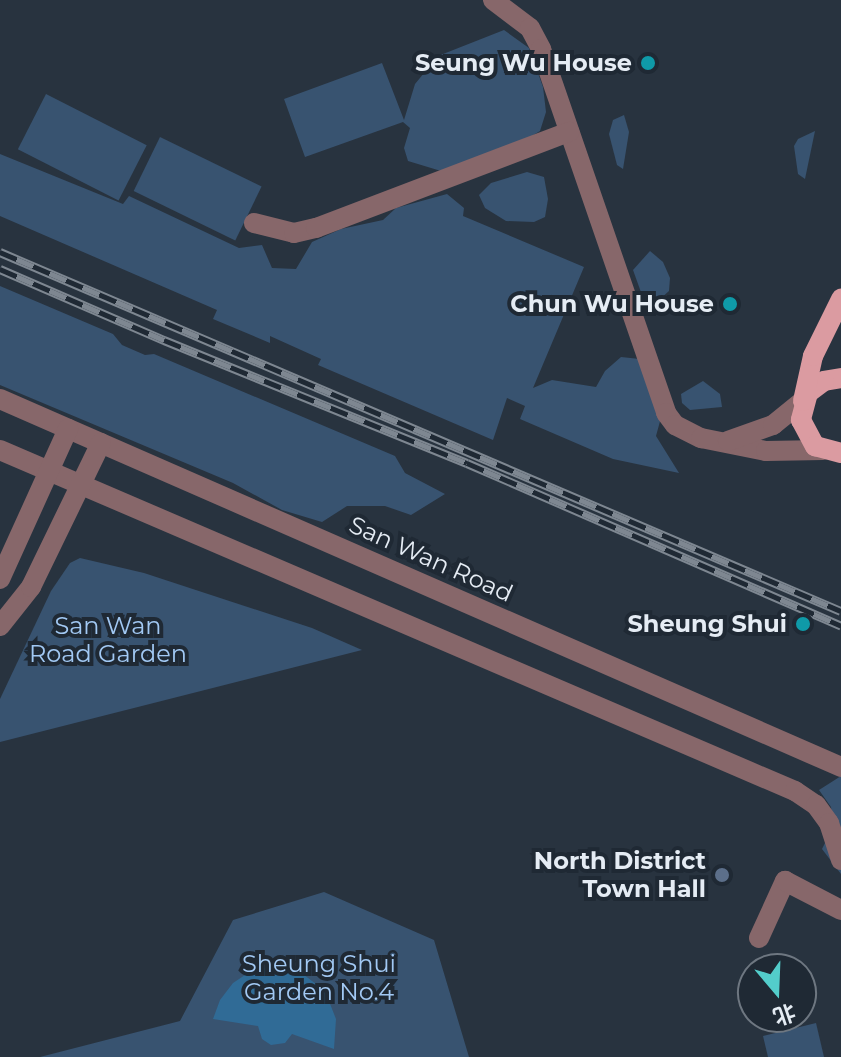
<!DOCTYPE html>
<html>
<head>
<meta charset="utf-8">
<style>
	body { margin:0 }
	#map { position:relative; width:841px; height:1057px; overflow:hidden; background:#28333f; font-family:Montserrat,"Noto Sans SC",sans-serif }
	div>[style] { position:absolute }
	[style*='--x'] { left:calc(var(--x)*1px); top:calc(var(--y)*1px); width:calc(var(--w)*1px); rotate:calc(var(--a)*1deg) }
	.green>* { inset:0; background:#385370; transform-origin:0 0 }
	.water>* { inset:0; background:#306b96 }
	.minor>* { height:20px; margin:-10px; padding:0 10px; transform-origin:10px; border-radius:10px; background:#87676a }
	.major>* { height:20px; margin:-10px; padding:0 10px; transform-origin:10px; border-radius:10px; background:#db9ba1 }
	.rail>* { height:9px; margin-top:-4.5px; transform-origin:0; background:repeating-linear-gradient(90deg,#1f2934 0 18px,#7e8791 0 36px); box-sizing:border-box; border-block:2px solid #7e8791 }
	.dots>* { width:22px; height:22px; translate:-50% -50%; box-sizing:border-box; border:4px solid #1f2934; border-radius:50% }
	span { translate:-50% -50%; white-space:nowrap; text-align:center; line-height:1.15; -webkit-text-stroke:8px #1f2934; paint-order:stroke }
	.poi-label { font-size:24px; color:#e5ecf4; font-weight:700 }
	.right { translate:-100% -50%; text-align:right }
	.street-label { font-size:24px; color:#e5ecf4 }
	.park-label { font-size:24px; color:#a2c9f4 }
	.north { position:absolute; left:737px; top:953px; width:80px; height:80px; box-sizing:border-box; background:#1f2934; border:2px solid #6e7781; border-radius:50%; rotate:161deg; font-size:22px; font-weight:700; line-height:32px; text-align:center; color:#e5ecf4 }
	.north::after { content:''; display:block; margin:auto; width:28px; height:36px; background:#53cdcb; clip-path:polygon(50% 0,100% 100%,50% 72%,0 100%) }
</style>
</head>
<body>
<div id="map">
	<div class="green">
		<i style="clip-path:polygon(504px 30px,529px 48px,543px 87px,546px 112px,540px 131px,522px 142px,441px 171px,408px 161px,404px 148px,410px 128px,403px 122px,305px 157px,284px 99px,382px 63px,404px 120px,415px 84px,438px 56px)"></i>
		<i style="left:46px;top:94px;width:113px;height:62px;rotate:27deg"></i>
		<i style="clip-path:polygon(624px 115px,629px 132px,623px 169px,617px 165px,609px 134px,613px 120px)"></i>
		<i style="clip-path:polygon(815px 131px,805px 179px,798px 174px,794px 146px,798px 139px)"></i>
		<i style="left:160px;top:137px;width:113px;height:60px;rotate:26deg"></i>
		<i style="clip-path:polygon(0 154px,123px 204px,129px 196px,239px 248px,262px 245px,272px 268px,296px 269px,312px 242px,341px 229px,383px 220px,396px 208px,447px 194px,464px 208px,463px 216px,584px 267px,533px 388px,552px 380px,596px 387px,605px 371px,621px 357px,649px 360px,665px 403px,656px 436px,679px 473px,613px 459px,520px 419px,525px 406px,507px 398px,493px 440px,318px 365px,321px 359px,270px 336px,270px 343px,213px 319px,217px 310px,0 216px)"></i>
		<i style="clip-path:polygon(527px 172px,544px 177px,548px 199px,545px 217px,534px 222px,506px 221px,485px 208px,479px 195px,491px 183px)"></i>
		<i style="clip-path:polygon(650px 251px,663px 262px,670px 278px,669px 291px,659px 300px,642px 295px,633px 270px)"></i>
		<i style="clip-path:polygon(0 286px,113px 334px,122px 345px,145px 355px,154px 354px,395px 456px,405px 473px,445px 494px,411px 515px,385px 506px,347px 506px,322px 522px,282px 510px,233px 483px,0 385px)"></i>
		<i style="clip-path:polygon(703px 381px,720px 394px,722px 407px,690px 410px,682px 403px,681px 394px)"></i>
		<i style="clip-path:polygon(80px 558px,144px 573px,312px 628px,362px 650px,0 742px,0 699px,51px 591px,70px 563px)"></i>
		<i style="clip-path:polygon(841px 776px,841px 874px,822px 849px,833px 827px,831px 807px,819px 790px)"></i>
		<i style="clip-path:polygon(324px 892px,434px 940px,469px 1057px,40px 1057px,180px 1021px,233px 920px)"></i>
		<i style="clip-path:polygon(816px 1023px,824px 1057px,768px 1057px,763px 1036px)"></i>
	</div>
	<div class="water">
		<i style="clip-path:polygon(267px 967px,299px 971px,325px 991px,336px 1019px,334px 1049px,292px 1034px,285px 1043px,271px 1045px,262px 1039px,258px 1026px,213px 1019px,220px 1000px,233px 983px,248px 973px)"></i>
	</div>
	<div class="minor">
		<i style="--x:493;--y:0;--w:46;--a:37.1"></i>
		<i style="--x:530;--y:28;--w:24;--a:62"></i>
		<i style="--x:541;--y:49;--w:385;--a:71"></i>
		<i style="--x:666;--y:413;--w:15;--a:53"></i>
		<i style="--x:675;--y:425;--w:29;--a:27"></i>
		<i style="--x:701;--y:438;--w:66;--a:11.3"></i>
		<i style="--x:766;--y:451;--w:57;--a:-1"></i>
		<i style="--x:254;--y:223;--w:41;--a:14"></i>
		<i style="--x:294;--y:233;--w:23;--a:-13"></i>
		<i style="--x:316;--y:228;--w:271;--a:-20.8"></i>
		<i style="--x:0;--y:399;--w:918;--a:23.63"></i>
		<i style="--x:728;--y:441;--w:48;--a:-19.6"></i>
		<i style="--x:773;--y:425;--w:38;--a:-39"></i>
		<i style="--x:0;--y:450;--w:865;--a:23.22"></i>
		<i style="--x:795;--y:791;--w:25;--a:34"></i>
		<i style="--x:816;--y:805;--w:22;--a:54"></i>
		<i style="--x:829;--y:823;--w:39;--a:72"></i>
		<i style="--x:0;--y:579;--w:165;--a:-65.6"></i>
		<i style="--x:0;--y:626;--w:50;--a:-51.5"></i>
		<i style="--x:31;--y:587;--w:160;--a:-64.1"></i>
		<i style="--x:759;--y:938;--w:63;--a:-65.5"></i>
		<i style="--x:785;--y:881;--w:63;--a:27.4"></i>
	</div>
	<div class="major">
		<i style="--x:841;--y:378;--w:17;--a:170"></i>
		<i style="--x:824;--y:381;--w:20;--a:143"></i>
		<i style="--x:808;--y:393;--w:28;--a:105"></i>
		<i style="--x:801;--y:420;--w:30;--a:62"></i>
		<i style="--x:815;--y:446;--w:27;--a:15"></i>
		<i style="--x:803;--y:401;--w:46;--a:-77.5"></i>
		<i style="--x:813;--y:356;--w:64;--a:-63.8"></i>
	</div>
	<div class="rail">
		<i style="--x:0;--y:252;--w:914;--a:23.12"></i>
		<i style="--x:0;--y:269;--w:179;--a:23.4"></i>
		<i style="--x:164;--y:340;--w:327;--a:22.1"></i>
		<i style="--x:467;--y:463;--w:408;--a:23.5"></i>
	</div>
	<div class="dots">
		<i style="left:648px;top:63px;background:#0f9aa8"></i>
		<i style="left:730px;top:304px;background:#0f9aa8"></i>
		<i style="left:803px;top:624px;background:#0f9aa8"></i>
		<i style="left:722px;top:875px;background:#5c6f8a"></i>
	</div>
	<div class="poi-label">
		<span class="right" style="left:632px;top:63px">Seung Wu House</span>
		<span class="right" style="left:714px;top:304px">Chun Wu House</span>
		<span class="right" style="left:787px;top:624px">Sheung Shui</span>
		<span class="right" style="left:706px;top:875px">North District<br>Town Hall</span>
	</div>
	<div class="street-label">
		<span style="left:431px;top:559px;rotate:24deg">San Wan Road</span>
	</div>
	<div class="park-label">
		<span style="left:108px;top:640px">San Wan<br>Road Garden</span>
		<span style="left:319px;top:978px">Sheung Shui<br>Garden No.4</span>
	</div>
	<div class="north">北</div>
</div>
</body>
</html>
